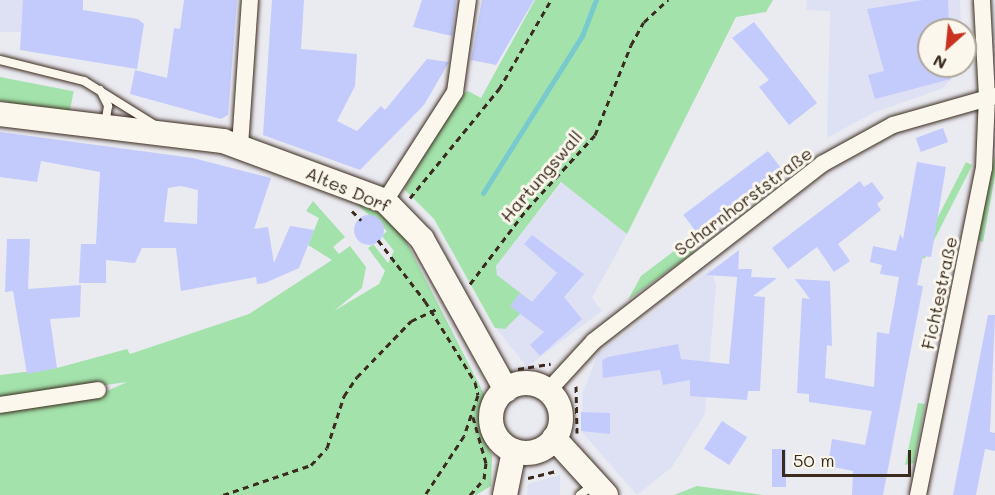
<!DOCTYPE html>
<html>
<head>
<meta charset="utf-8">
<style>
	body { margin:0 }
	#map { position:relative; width:995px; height:495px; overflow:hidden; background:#eaeaf1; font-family:Mali,sans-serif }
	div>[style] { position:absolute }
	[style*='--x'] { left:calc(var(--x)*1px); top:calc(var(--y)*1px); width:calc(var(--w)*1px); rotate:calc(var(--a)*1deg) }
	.built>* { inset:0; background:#dee1f4; transform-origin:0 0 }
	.green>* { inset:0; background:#a3e2ab; transform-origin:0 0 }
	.stream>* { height:5px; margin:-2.5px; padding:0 2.5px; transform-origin:2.5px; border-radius:2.5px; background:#78cacf }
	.building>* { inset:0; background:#c3cbfc; transform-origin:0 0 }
	.round { border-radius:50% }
	.path>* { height:3px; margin-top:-1.5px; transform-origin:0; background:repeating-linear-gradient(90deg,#3b2a1e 0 6px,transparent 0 10.5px) }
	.roads { filter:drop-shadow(0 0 2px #3b2a1e) drop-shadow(0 0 2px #3b2a1e) }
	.lane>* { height:8px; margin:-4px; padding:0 4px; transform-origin:4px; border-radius:4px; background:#fbf7ec }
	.street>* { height:16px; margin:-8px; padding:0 8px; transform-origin:8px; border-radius:8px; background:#fbf7ec }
	.secondary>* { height:24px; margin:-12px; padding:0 12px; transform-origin:12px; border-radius:12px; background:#fbf7ec }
	.secondary>.ring { margin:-12px; padding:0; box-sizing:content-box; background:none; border:24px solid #fbf7ec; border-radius:50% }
	span { translate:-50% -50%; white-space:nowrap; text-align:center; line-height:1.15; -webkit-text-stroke:6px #fbf7ec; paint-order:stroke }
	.street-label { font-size:18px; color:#3b2a1e }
	.north { position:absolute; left:917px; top:18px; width:60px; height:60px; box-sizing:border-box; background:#fbf7ec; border:2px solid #aea59a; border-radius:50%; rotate:207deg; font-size:16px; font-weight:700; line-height:24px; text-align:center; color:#3b2a1e }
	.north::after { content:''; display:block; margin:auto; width:21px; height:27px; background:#c8321e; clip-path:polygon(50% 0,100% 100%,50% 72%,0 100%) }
	.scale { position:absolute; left:782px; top:450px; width:129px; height:27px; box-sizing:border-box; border:3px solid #3b2a1e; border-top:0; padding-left:8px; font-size:18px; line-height:21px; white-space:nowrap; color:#3b2a1e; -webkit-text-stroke:4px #fbf7ec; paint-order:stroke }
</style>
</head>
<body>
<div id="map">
	<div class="built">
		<i style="left:0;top:0;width:23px;height:32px"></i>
		<i style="clip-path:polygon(807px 0,960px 0,961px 30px,929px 30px,929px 66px,961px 69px,943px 88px,873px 113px,827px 138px,830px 11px,806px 10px)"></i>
		<i style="clip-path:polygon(562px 182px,627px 234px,592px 298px,602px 311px,527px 367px,496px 328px,505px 329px,496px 266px)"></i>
		<i style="clip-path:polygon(711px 269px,716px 286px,705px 414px,672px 467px,637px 495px,581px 431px,583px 392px,598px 354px)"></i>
		<i style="clip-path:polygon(560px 475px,560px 495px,527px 495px,528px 484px)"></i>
	</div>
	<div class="green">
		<i style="clip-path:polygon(535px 0,773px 0,766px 12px,736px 17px,627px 234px,561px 182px,496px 266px,497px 275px,532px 302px,505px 329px,495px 328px,434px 219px,404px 189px,462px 94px,468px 91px,481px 98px)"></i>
		<i style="left:0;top:77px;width:75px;height:23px;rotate:11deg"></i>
		<i style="clip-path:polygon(995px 155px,995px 176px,983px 242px,977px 240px)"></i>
		<i style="left:966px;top:162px;width:7px;height:105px;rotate:27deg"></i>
		<i style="clip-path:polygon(313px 201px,345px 237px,333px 247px,339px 254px,350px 246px,366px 267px,362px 288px,334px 311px,379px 284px,385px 271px,368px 248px,373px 244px,388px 263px,394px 251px,382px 236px,387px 231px,353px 201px,385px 215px,404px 237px,484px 394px,480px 427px,492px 456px,491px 486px,476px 495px,0 495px,0 410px,98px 395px,127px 382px,0 400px,0 375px,57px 368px,127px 349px,130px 354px,249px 314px,332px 260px,308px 245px,319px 218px,306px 211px)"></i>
		<i style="clip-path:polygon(686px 242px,696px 244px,694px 252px,628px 300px,641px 276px)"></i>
		<i style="clip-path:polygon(918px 403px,925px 404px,914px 463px,905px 465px)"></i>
		<i style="clip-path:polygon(697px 486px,764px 495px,674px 495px)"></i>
	</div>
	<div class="stream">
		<i style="--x:483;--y:193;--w:186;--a:-57.8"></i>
		<i style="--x:582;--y:36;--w:39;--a:-69"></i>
	</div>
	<div class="building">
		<i style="clip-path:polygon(23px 0,83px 0,83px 10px,138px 19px,144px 24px,137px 69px,20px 50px)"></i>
		<i style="clip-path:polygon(184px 0,237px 0,228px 115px,221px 119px,130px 94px,135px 70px,167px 78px,174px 28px,180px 29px)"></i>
		<i style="clip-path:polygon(272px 0,304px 0,301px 49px,357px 54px,355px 86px,337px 121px,357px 131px,381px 106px,385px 110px,427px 59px,449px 62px,424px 105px,360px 170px,263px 135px)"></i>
		<i style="clip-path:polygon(422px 0,456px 0,452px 36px,413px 27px)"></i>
		<i style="clip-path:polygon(482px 0,534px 0,496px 65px,471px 60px)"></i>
		<i style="clip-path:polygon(923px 0,948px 0,949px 30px,929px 30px,929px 66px,951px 66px,951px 79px,875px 99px,868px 75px,884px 71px,867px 9px)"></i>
		<i style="clip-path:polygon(754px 22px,817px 103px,789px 125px,759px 87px,769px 80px,732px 38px)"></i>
		<i style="left:943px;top:128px;width:15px;height:29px;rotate:70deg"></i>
		<i style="clip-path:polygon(evenodd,0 132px,193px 158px,271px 178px,254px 229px,268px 227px,274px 263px,290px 226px,314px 230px,299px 268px,265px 283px,257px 284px,256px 277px,181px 291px,176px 248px,142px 248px,135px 263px,106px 260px,106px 283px,79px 283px,81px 244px,96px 244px,100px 172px,41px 161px,37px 182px,0 177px,0 132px,181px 186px,198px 190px,197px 224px,164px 222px,168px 188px,181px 186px)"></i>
		<i style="left:768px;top:151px;width:25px;height:106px;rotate:53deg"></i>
		<i style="clip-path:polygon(917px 162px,946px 167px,931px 257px,923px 256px,917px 285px,923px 286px,883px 495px,852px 495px,853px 471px,828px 466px,832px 439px,865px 445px,872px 411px,809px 402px,809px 394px,797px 393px,802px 298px,810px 299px,795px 279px,830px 281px,832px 346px,827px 345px,825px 378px,874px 387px,877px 332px,889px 334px,899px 277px,880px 274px,882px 265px,870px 262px,873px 246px,896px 251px,900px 234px,903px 239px)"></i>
		<i style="clip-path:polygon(860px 181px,864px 187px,872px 182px,884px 198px,877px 204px,881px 210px,838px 244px,850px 261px,834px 272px,817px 247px,788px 269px,772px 248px)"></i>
		<i class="round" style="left:354px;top:215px;width:30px;height:30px"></i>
		<i style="clip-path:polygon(532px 235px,584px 274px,564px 297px,582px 319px,540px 356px,530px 345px,544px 332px,510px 306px,520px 293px,532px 302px,557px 273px,524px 244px)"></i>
		<i style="clip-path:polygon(7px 239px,30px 239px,28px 289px,81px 285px,80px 317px,50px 319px,57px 368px,27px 374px,13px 291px,5px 292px)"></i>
		<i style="clip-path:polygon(739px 250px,738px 277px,706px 275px)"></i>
		<i style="clip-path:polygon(738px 269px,752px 269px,751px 277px,777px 278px,753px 296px,765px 297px,760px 391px,748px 391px,747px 400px,690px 396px,690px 380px,663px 385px,660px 370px,603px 378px,602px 360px,608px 357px,678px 344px,681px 359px,729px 364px)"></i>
		<i style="clip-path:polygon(988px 315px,995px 315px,990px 432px,995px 433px,995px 451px,985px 449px,976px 495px,953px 495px)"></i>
		<i style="clip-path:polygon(581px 412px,610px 413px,610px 434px,581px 431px)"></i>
		<i style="left:722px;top:421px;width:30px;height:33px;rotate:33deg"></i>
		<i style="left:772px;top:449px;width:14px;height:38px"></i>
	</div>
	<div class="path">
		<i style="--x:410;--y:198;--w:141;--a:-50.8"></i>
		<i style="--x:499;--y:89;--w:103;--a:-59.7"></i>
		<i style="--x:352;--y:211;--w:13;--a:45"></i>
		<i style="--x:378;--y:240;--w:77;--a:52.4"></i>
		<i style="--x:425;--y:301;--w:95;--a:58.3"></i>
		<i style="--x:475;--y:382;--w:13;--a:77"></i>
		<i style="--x:478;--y:395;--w:43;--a:108.9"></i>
		<i style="--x:464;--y:436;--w:71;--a:123.5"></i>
		<i style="--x:470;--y:284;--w:94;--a:-52.8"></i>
		<i style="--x:527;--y:209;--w:100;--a:-47.4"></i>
		<i style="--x:595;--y:135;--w:97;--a:-68.2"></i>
		<i style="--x:631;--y:45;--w:26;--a:-61"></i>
		<i style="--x:644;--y:22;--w:33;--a:-43"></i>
		<i style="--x:518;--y:369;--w:33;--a:-9"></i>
		<i style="--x:576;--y:386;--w:47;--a:88.8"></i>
		<i style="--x:528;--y:478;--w:30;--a:-14"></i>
		<i style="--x:223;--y:495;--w:93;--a:-18.8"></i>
		<i style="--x:311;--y:465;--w:23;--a:-47"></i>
		<i style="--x:327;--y:448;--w:55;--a:-71.9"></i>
		<i style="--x:344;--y:396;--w:23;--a:-56"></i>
		<i style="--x:357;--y:377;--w:78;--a:-46"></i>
		<i style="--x:411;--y:321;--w:31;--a:-25"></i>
		<i style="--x:470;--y:495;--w:21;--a:-49"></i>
		<i style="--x:484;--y:479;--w:16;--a:-83"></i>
		<i style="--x:486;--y:463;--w:48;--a:-105.8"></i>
	</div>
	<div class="roads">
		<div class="lane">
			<i style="--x:0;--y:60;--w:87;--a:14"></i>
			<i style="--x:84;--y:81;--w:87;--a:31.9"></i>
			<i style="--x:100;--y:90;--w:18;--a:63"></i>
			<i style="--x:108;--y:106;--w:20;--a:99"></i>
			<i style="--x:580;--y:495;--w:18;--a:-38"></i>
		</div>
		<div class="street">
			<i style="--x:240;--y:146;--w:146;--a:-86.1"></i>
			<i style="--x:385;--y:201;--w:130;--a:-57.3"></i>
			<i style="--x:455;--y:92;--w:93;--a:-82"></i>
			<i style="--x:548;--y:391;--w:68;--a:-47.4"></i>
			<i style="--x:594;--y:341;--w:289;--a:-37.8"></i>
			<i style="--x:822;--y:164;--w:81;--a:-28.8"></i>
			<i style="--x:893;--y:125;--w:106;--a:-15.9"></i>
			<i style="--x:0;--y:405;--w:99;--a:-8.7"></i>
			<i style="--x:918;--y:495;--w:334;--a:-78.6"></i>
			<i style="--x:984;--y:168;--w:71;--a:-87.6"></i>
			<i style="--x:987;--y:97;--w:97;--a:-93"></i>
		</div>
		<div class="secondary">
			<i style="--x:0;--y:114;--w:225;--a:6.9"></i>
			<i style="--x:223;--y:141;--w:173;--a:20.3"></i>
			<i style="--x:385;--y:201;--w:53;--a:45.8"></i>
			<i style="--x:422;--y:239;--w:173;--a:60.9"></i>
			<i class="ring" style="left:491px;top:383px;width:46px;height:46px"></i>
			<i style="--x:554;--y:438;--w:77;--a:47.6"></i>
			<i style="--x:505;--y:495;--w:45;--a:-78.4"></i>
		</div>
	</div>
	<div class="street-label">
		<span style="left:541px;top:176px;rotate:-49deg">Hartungswall</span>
		<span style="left:348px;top:189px;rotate:23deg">Altes Dorf</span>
		<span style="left:743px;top:201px;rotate:-37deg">Scharnhorststraße</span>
		<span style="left:939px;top:293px;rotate:-78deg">Fichtestraße</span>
	</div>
	<div class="north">N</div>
	<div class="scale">50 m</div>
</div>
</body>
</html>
